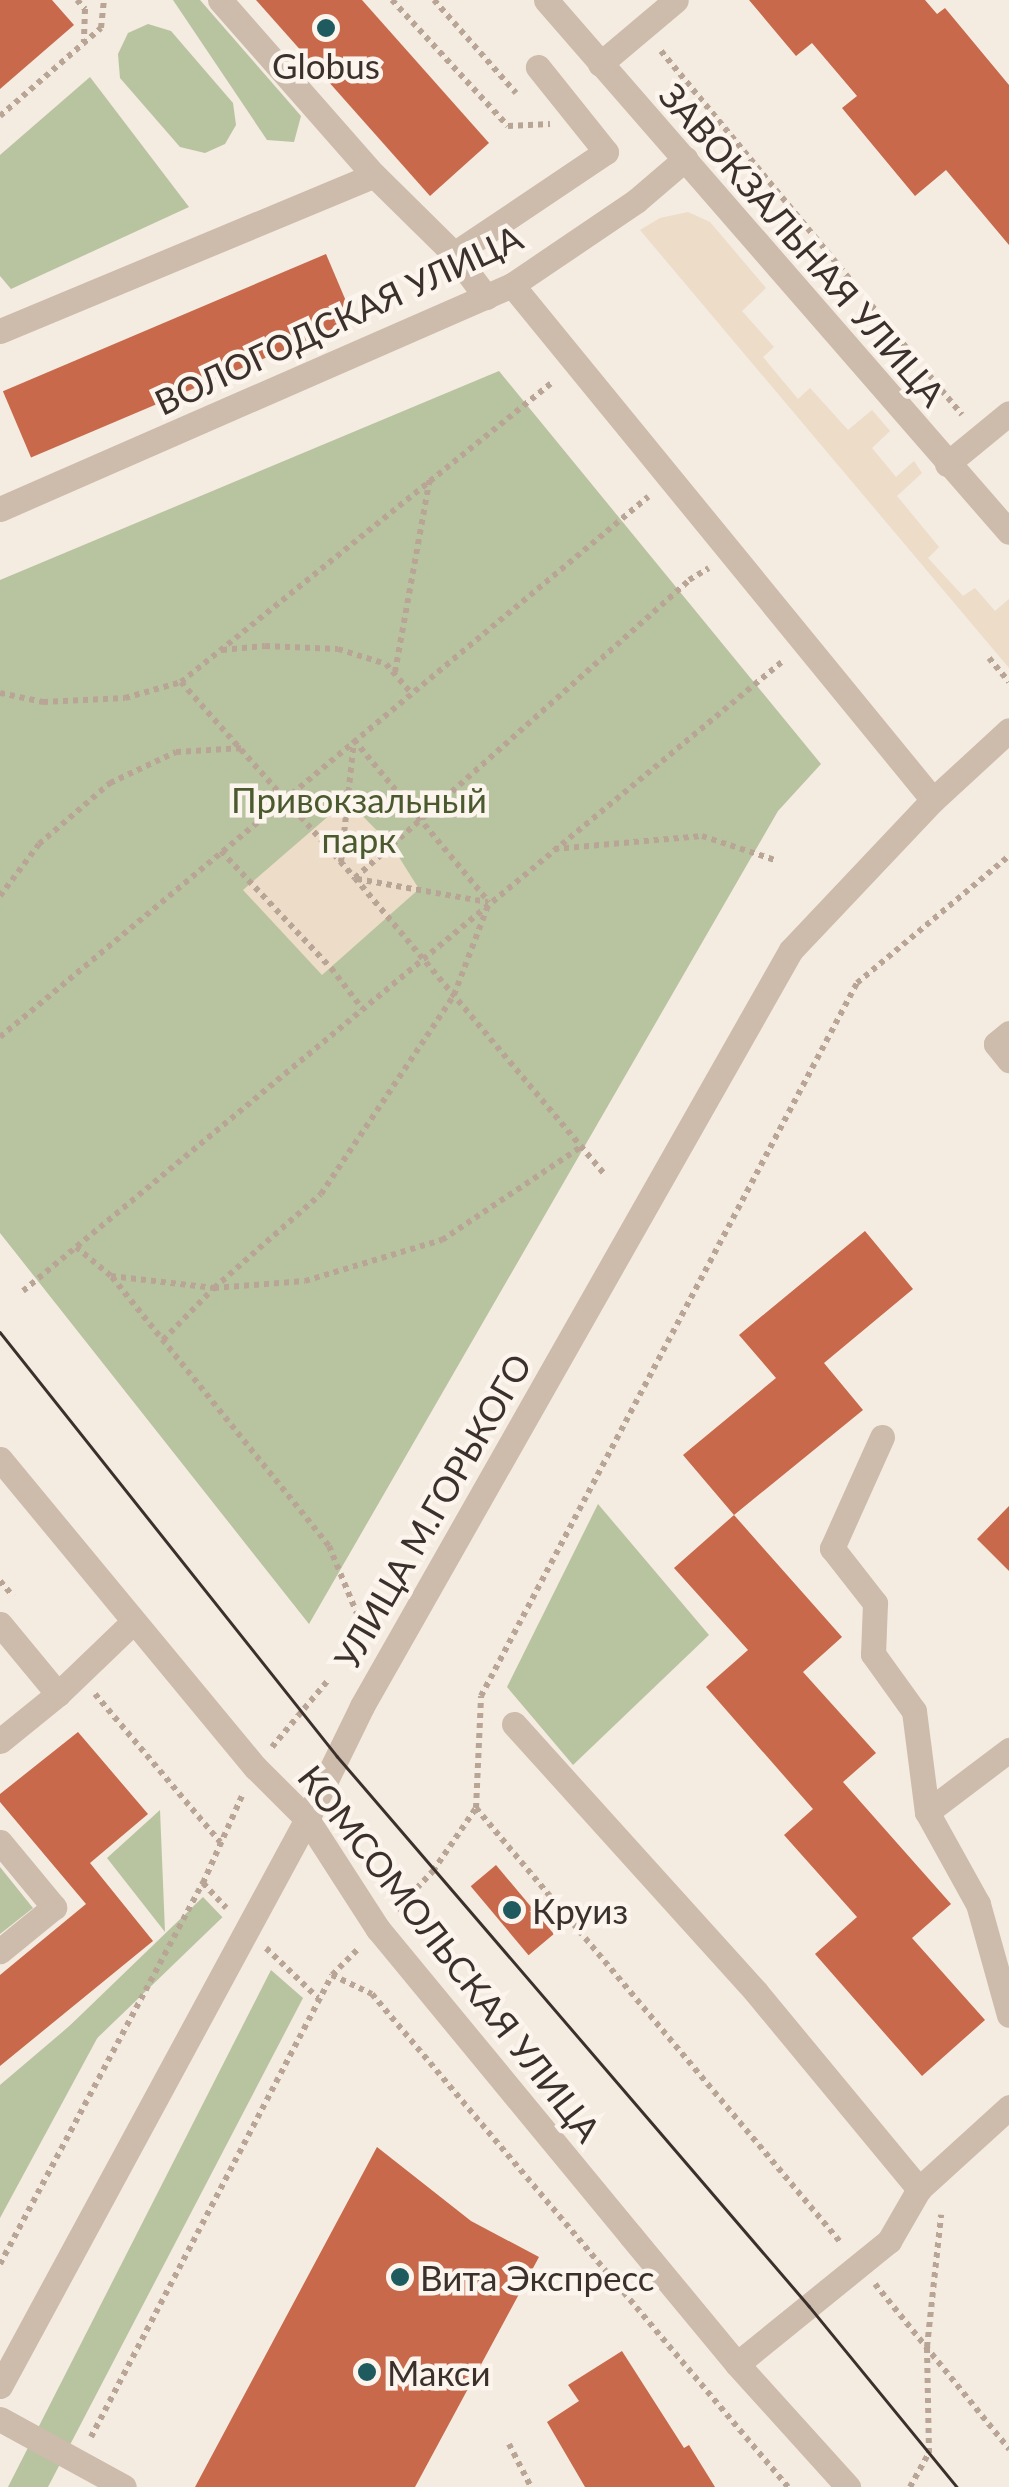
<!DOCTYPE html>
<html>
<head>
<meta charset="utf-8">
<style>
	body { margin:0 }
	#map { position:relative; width:1009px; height:2487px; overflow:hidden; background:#f4ebe1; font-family:Lato,sans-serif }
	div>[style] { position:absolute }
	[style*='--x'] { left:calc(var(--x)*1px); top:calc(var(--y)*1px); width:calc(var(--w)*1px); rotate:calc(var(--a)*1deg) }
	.green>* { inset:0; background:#b8c4a0; transform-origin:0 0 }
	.plaza>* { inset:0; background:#ecdcc8 }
	.building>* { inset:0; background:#c8694b; transform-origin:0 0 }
	.path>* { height:6px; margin-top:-3px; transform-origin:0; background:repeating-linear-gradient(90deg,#b9a596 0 5px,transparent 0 10px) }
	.minor>* { height:25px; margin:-12.5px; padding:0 12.5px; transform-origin:12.5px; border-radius:12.5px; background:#cdbbac }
	.tram>* { height:2.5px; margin:-1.25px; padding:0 1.25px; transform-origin:1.25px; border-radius:1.25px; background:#3b302b }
	.dots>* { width:28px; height:28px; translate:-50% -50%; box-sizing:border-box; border:5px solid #fbf5ee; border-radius:50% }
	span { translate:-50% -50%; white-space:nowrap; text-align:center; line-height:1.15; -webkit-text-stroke:9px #fbf5ee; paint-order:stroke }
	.poi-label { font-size:35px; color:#3b302b }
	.left { translate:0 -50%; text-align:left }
	.street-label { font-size:35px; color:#3b302b }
	.park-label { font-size:35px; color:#4a5a2e }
</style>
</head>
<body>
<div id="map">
	<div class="green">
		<i style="clip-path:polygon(173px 0,200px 0,301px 116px,294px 142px,267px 140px)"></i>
		<i style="clip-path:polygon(148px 24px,171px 31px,233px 103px,236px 125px,225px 144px,205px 153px,180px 147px,120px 78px,118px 54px,128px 33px)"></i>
		<i style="clip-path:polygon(90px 77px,189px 207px,11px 289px,0 276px,0 155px)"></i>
		<i style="clip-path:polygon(499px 371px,821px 764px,778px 811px,309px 1624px,0 1233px,0 580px)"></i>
		<i style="clip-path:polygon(598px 1504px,709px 1635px,573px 1765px,507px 1687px)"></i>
		<i style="clip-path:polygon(160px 1810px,165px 1932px,107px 1858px)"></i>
		<i style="clip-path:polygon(0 1867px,33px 1908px,0 1934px)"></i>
		<i style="left:203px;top:1897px;width:28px;height:435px;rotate:46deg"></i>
		<i style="clip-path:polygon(271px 1970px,303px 1998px,48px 2487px,8px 2487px)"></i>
		<i style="clip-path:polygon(133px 1972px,0 2218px,0 2085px)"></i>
	</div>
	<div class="plaza">
		<i style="clip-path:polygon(688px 212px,710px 222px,766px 288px,742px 311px,774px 347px,763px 357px,798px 399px,810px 388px,848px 430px,872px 410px,890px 431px,872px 448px,896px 477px,914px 461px,922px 473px,897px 496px,939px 547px,928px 558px,963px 596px,975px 588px,995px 611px,1009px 599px,1009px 668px,640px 230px,660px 218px)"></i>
		<i style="clip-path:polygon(347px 800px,392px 846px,419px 889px,322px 975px,243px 890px)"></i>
	</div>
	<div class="building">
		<i style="clip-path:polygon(0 0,52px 0,74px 25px,0 89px)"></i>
		<i style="clip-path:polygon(256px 0,362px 0,489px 143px,430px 196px)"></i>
		<i style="clip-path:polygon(749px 0,925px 0,937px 14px,945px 8px,1009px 85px,1009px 245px,946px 170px,915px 196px,842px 108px,857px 96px,812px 43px,796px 56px)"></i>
		<i style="left:326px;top:254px;width:72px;height:351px;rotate:67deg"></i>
		<i style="clip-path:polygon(865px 1231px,913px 1289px,824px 1363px,863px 1410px,734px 1515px,683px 1455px,776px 1378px,739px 1335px)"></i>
		<i style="clip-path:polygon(1009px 1506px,1009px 1571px,977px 1539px)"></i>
		<i style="clip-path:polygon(734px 1515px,842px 1637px,803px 1672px,876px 1753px,843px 1782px,951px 1904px,912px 1938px,985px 2020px,922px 2076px,815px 1954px,857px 1917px,784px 1835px,813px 1809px,706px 1687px,748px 1650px,674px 1568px)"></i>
		<i style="clip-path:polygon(78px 1732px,148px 1814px,90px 1863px,153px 1941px,0 2066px,0 1975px,86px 1904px,0 1802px,0 1794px)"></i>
		<i style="left:496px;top:1865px;width:90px;height:33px;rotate:50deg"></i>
		<i style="clip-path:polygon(377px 2147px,471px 2221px,539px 2257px,415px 2487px,195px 2487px)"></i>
		<i style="clip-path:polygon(622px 2351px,684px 2448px,689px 2445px,715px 2487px,585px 2487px,547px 2422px,579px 2401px,568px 2385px)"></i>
	</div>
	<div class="path">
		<i style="--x:77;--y:0;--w:12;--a:48"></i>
		<i style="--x:85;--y:9;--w:33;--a:92"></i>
		<i style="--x:392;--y:0;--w:171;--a:47.4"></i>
		<i style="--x:508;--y:126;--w:42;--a:-2.7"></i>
		<i style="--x:434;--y:0;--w:124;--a:48.6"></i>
		<i style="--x:661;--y:51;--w:472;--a:50.4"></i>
		<i style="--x:0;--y:116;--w:134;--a:-41.1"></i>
		<i style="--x:101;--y:28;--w:28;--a:-84"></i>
		<i style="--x:222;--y:650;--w:43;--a:-5.3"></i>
		<i style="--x:265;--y:646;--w:73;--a:2.4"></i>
		<i style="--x:338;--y:649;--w:50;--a:17.4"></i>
		<i style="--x:386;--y:664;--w:37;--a:49"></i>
		<i style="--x:989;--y:658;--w:31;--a:50"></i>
		<i style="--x:395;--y:672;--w:197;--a:-79.8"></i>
		<i style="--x:181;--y:682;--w:262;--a:48.4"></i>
		<i style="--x:355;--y:878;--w:448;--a:-41.7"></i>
		<i style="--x:689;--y:580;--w:23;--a:-31"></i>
		<i style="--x:0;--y:693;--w:44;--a:11.8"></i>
		<i style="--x:43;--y:702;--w:82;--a:-2.8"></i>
		<i style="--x:125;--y:698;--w:58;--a:-15.9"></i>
		<i style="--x:181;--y:682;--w:479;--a:-38.9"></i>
		<i style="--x:354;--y:740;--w:211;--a:50.2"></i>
		<i style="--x:554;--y:849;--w:149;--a:-5"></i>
		<i style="--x:702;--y:836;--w:77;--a:18.2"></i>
		<i style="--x:221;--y:851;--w:161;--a:46.8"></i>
		<i style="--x:331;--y:968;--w:51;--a:52.2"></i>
		<i style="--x:341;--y:862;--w:122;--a:-83.9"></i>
		<i style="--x:355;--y:878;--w:387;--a:49.9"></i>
		<i style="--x:357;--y:879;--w:133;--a:10"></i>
		<i style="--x:0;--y:896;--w:65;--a:-53.1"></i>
		<i style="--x:39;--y:844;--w:94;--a:-40.7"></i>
		<i style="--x:110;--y:783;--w:73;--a:-25.2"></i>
		<i style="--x:176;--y:752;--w:67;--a:-3.4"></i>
		<i style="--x:0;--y:1037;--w:844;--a:-39.81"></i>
		<i style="--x:76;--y:1247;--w:45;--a:39.6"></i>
		<i style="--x:111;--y:1276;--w:104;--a:6.6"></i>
		<i style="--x:214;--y:1288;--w:91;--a:-4.4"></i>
		<i style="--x:305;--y:1281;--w:143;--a:-16.7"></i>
		<i style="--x:442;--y:1240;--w:167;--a:-33.8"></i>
		<i style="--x:112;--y:1277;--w:346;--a:51.1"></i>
		<i style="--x:329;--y:1546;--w:81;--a:67.5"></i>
		<i style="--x:23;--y:1291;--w:989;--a:-39.66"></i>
		<i style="--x:163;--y:1340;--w:73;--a:-45.6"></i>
		<i style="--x:214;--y:1288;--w:142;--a:-41.3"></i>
		<i style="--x:321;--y:1194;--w:239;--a:-56.2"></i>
		<i style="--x:454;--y:995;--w:98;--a:-69.2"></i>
		<i style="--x:0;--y:1581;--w:20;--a:49"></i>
		<i style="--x:95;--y:1694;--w:194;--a:49.8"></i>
		<i style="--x:272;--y:1747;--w:89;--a:-50"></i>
		<i style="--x:476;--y:1808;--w:569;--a:49.99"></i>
		<i style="--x:203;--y:1883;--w:34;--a:47"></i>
		<i style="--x:396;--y:1910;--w:54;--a:-46.5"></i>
		<i style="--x:433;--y:1871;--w:76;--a:-55.7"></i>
		<i style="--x:476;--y:1808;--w:112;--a:-87.4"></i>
		<i style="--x:481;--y:1696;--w:806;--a:-62.2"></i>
		<i style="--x:857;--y:983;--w:198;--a:-39.9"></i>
		<i style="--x:266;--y:1948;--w:72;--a:43.9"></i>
		<i style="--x:332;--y:1975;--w:38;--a:-45"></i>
		<i style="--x:0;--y:2264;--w:432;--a:-62"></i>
		<i style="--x:203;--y:1883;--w:95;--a:-65.9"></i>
		<i style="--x:875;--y:2284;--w:213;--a:50.9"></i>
		<i style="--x:91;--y:2437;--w:521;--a:-62.45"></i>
		<i style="--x:332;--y:1975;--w:44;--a:25.4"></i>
		<i style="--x:372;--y:1994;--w:645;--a:49.84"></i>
		<i style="--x:509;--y:2444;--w:48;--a:62.9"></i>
		<i style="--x:910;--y:2487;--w:39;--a:-61"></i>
		<i style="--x:929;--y:2453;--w:106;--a:-91.1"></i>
		<i style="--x:927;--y:2347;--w:133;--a:-83.9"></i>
	</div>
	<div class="minor">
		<i style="--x:220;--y:0;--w:233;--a:48.7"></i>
		<i style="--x:546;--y:0;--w:705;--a:48.97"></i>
		<i style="--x:600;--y:64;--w:99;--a:-40.1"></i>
		<i style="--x:454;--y:254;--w:183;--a:-33.9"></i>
		<i style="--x:606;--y:152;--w:109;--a:-128.7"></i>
		<i style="--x:512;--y:285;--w:665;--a:50.73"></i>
		<i style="--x:0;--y:331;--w:405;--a:-22.6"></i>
		<i style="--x:374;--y:175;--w:112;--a:44.6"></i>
		<i style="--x:454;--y:254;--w:54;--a:53.3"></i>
		<i style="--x:947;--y:464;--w:80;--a:-39.4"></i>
		<i style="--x:0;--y:509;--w:559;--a:-23.63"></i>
		<i style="--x:512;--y:285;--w:150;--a:-34.1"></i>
		<i style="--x:636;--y:201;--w:65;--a:-40.6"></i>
		<i style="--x:1009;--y:1033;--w:17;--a:140"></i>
		<i style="--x:996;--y:1044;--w:21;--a:51"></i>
		<i style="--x:882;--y:1437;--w:122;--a:114.2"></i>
		<i style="--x:832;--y:1548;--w:70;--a:52"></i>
		<i style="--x:875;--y:1603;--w:51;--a:92.2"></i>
		<i style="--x:873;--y:1654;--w:70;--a:54.3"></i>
		<i style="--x:914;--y:1711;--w:102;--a:82.7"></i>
		<i style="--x:927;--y:1812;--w:105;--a:61"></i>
		<i style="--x:978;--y:1904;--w:115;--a:74.4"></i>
		<i style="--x:0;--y:1459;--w:401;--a:50.4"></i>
		<i style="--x:256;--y:1768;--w:72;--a:45"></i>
		<i style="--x:307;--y:1819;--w:131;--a:57.2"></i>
		<i style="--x:378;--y:1929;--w:398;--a:50.5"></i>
		<i style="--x:631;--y:2236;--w:166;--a:50.4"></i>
		<i style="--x:737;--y:2364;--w:166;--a:47.9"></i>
		<i style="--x:0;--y:1624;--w:91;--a:50.4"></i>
		<i style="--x:514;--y:1724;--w:361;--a:47.9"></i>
		<i style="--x:756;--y:1992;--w:256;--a:50.4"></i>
		<i style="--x:0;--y:1741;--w:75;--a:-39"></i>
		<i style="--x:58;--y:1694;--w:105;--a:-43.8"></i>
		<i style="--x:927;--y:1812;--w:103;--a:-37.1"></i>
		<i style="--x:0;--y:1842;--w:85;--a:50.3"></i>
		<i style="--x:54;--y:1907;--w:70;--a:140.8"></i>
		<i style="--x:737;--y:2364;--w:196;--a:-39"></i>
		<i style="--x:889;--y:2241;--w:60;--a:-60"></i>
		<i style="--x:919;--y:2189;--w:122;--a:-42.3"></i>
		<i style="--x:0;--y:2386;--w:645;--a:-61.57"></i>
		<i style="--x:307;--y:1819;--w:126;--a:-64"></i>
		<i style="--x:362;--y:1706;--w:869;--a:-60.43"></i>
		<i style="--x:791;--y:950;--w:207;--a:-46.6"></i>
		<i style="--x:933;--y:800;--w:103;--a:-42.6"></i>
		<i style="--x:0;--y:2419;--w:141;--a:28.7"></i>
	</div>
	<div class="tram">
		<i style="--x:0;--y:1332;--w:542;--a:51.52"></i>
		<i style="--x:337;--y:1756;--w:725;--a:49.36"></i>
		<i style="--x:809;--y:2306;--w:234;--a:50.7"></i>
	</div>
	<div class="dots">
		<i style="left:326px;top:28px;background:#1f5a5e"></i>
		<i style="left:512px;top:1910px;background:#1f5a5e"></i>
		<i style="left:400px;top:2277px;background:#1f5a5e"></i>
		<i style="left:367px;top:2372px;background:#1f5a5e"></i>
	</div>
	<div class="poi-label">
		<span style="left:326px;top:65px">Globus</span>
		<span class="left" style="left:532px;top:1910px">Круиз</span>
		<span class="left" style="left:420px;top:2277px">Вита Экспресс</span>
		<span class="left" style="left:387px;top:2372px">Макси</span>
	</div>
	<div class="street-label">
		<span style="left:803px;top:244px;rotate:49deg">ЗАВОКЗАЛЬНАЯ УЛИЦА</span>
		<span style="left:338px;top:319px;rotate:-25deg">ВОЛОГОДСКАЯ УЛИЦА</span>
		<span style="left:432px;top:1511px;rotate:-60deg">УЛИЦА М.ГОРЬКОГО</span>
		<span style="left:450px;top:1953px;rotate:52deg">КОМСОМОЛЬСКАЯ УЛИЦА</span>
	</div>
	<div class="park-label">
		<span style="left:359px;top:819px">Привокзальный<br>парк</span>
	</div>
</div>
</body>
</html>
